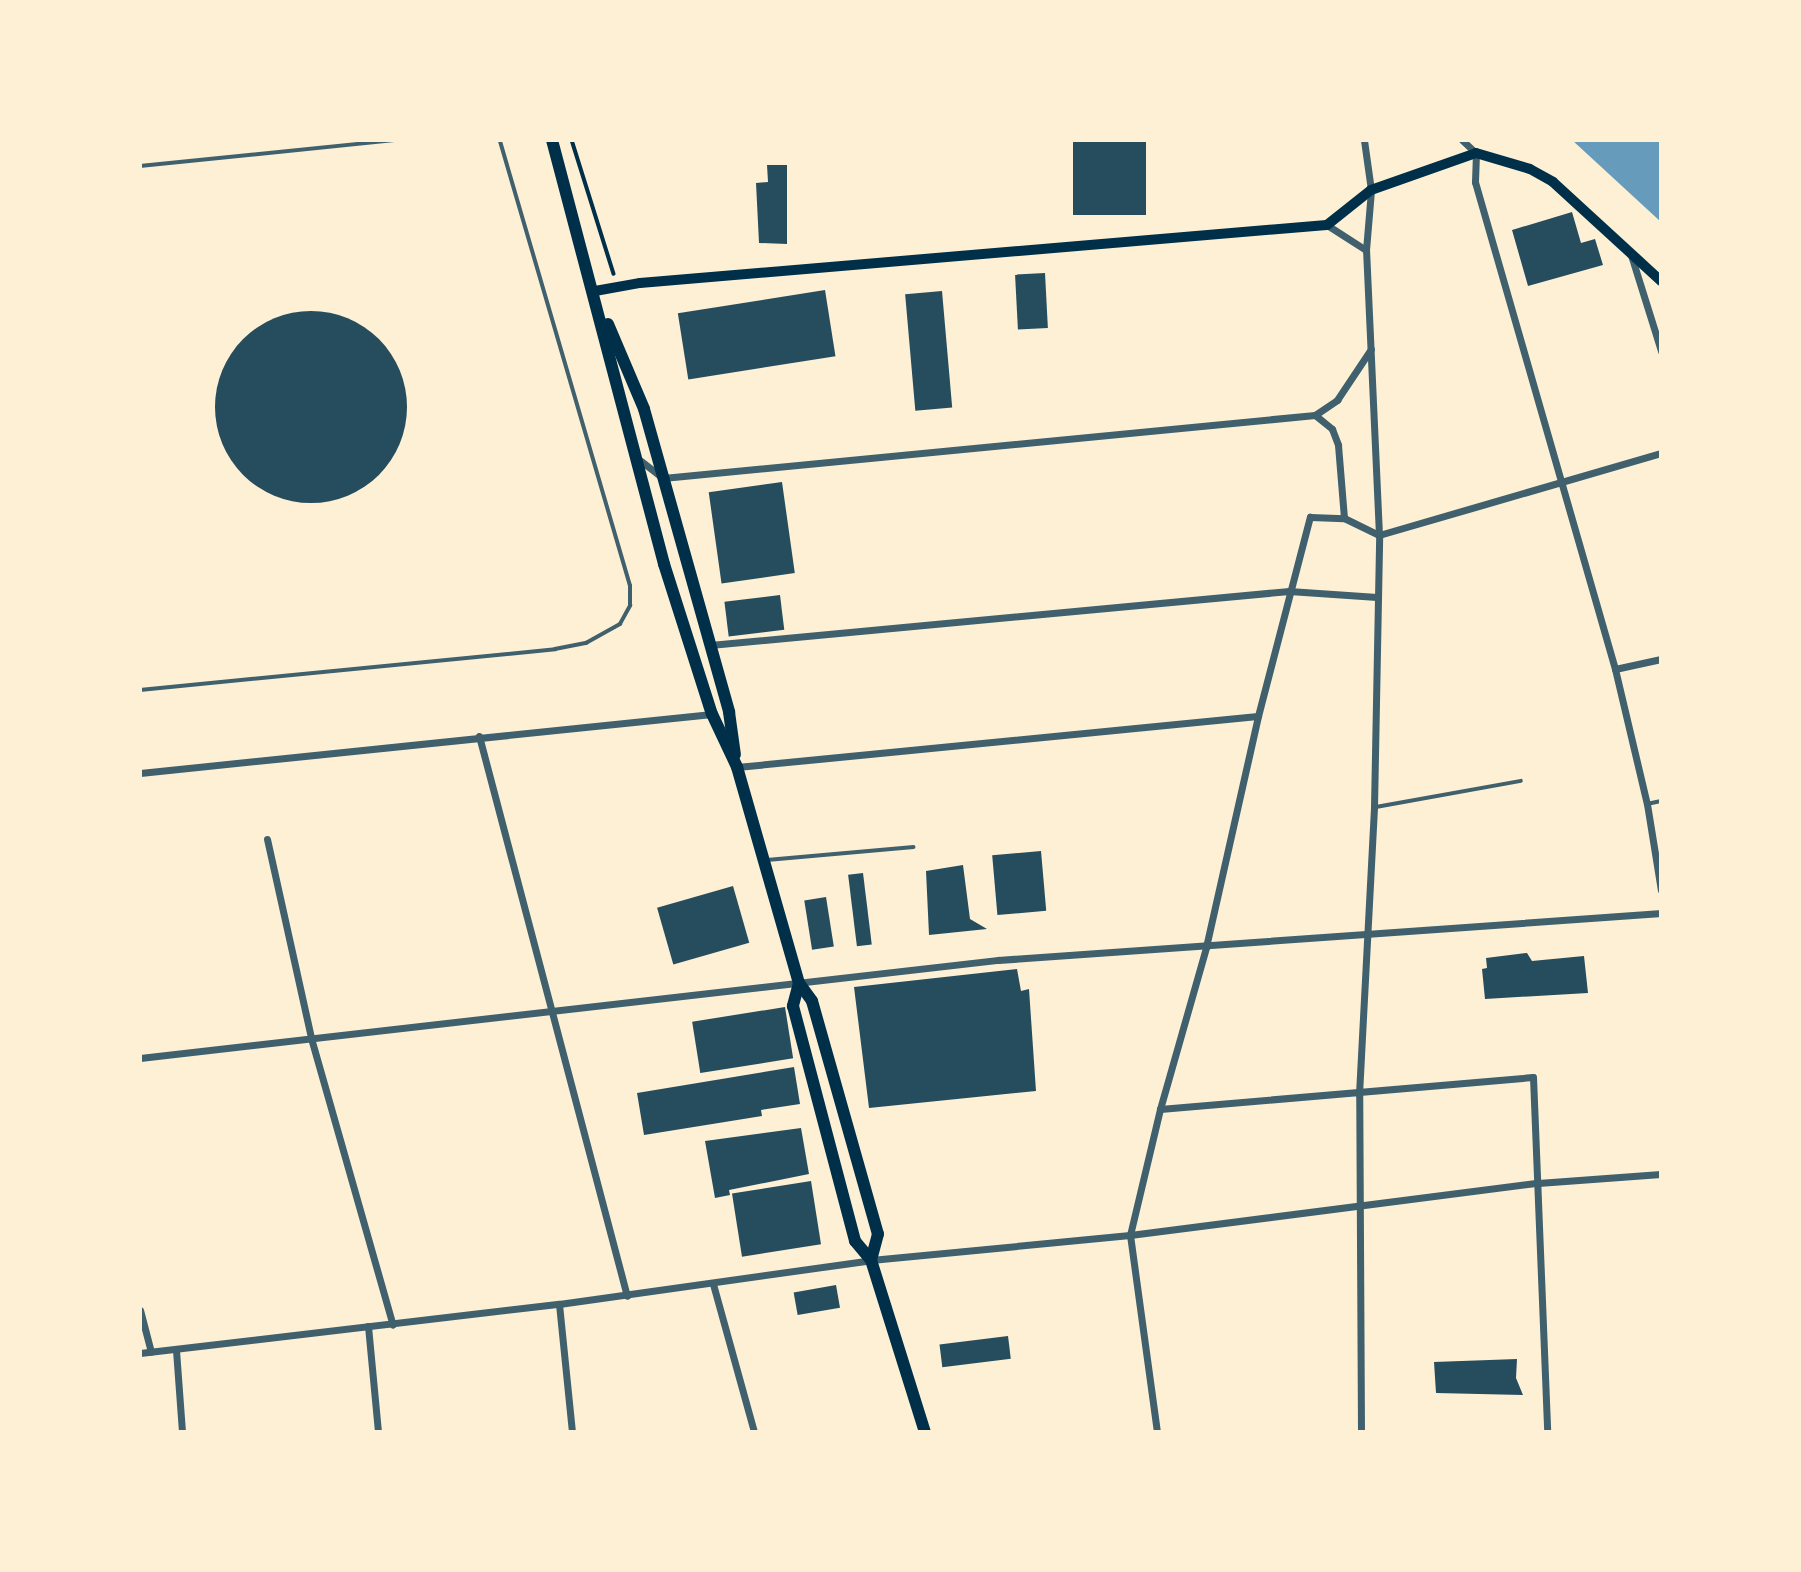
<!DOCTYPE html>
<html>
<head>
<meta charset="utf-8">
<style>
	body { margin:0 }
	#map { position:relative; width:1801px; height:1572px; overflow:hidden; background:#fdf0d5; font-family:Literata,serif }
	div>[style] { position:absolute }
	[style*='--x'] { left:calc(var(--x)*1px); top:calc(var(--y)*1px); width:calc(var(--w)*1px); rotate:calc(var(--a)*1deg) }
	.water>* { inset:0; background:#669bbc }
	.building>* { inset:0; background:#264d5e; transform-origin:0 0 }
	.round { border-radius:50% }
	.path>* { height:3.5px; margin:-1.75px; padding:0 1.75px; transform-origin:1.75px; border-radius:1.75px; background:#003049 }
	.service>* { height:3.5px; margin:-1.75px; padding:0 1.75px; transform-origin:1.75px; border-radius:1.75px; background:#3f606c }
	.minor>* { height:7px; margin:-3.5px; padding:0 3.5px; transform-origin:3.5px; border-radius:3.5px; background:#3f606c }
	.secondary>* { height:10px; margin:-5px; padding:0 5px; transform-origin:5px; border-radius:5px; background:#003049 }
	.primary>* { height:12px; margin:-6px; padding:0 6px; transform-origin:6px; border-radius:6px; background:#003049 }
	span { translate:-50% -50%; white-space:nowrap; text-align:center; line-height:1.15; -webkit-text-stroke:7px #fdf0d5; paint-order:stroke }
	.frame { position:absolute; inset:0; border:142px solid #fdf0d5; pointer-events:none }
</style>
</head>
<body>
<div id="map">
	<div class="water">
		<i style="clip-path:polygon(1572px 140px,1661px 140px,1661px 222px)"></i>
	</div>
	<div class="building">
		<i style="left:1073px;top:140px;width:73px;height:75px"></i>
		<i style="clip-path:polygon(767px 165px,787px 165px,787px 244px,759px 243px,756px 183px,768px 182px)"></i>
		<i style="clip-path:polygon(1572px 212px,1581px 243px,1595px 239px,1603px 265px,1528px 286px,1512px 230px)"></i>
		<i style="left:1045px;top:273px;width:55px;height:30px;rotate:87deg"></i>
		<i style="left:825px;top:290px;width:67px;height:149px;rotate:81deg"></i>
		<i style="left:942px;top:291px;width:117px;height:37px;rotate:85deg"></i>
		<i class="round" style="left:215px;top:311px;width:192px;height:192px"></i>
		<i style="left:782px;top:482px;width:92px;height:74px;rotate:82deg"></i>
		<i style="left:780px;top:595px;width:35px;height:56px;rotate:83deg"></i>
		<i style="left:1041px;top:851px;width:60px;height:49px;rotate:85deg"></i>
		<i style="clip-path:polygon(963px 865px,970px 919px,987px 929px,929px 935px,926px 871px)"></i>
		<i style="left:863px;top:873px;width:72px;height:15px;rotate:83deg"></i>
		<i style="left:733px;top:886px;width:59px;height:79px;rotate:74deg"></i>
		<i style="left:826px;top:897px;width:50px;height:22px;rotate:81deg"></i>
		<i style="clip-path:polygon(1527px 953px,1532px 961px,1584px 956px,1588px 993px,1485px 999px,1482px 969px,1487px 968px,1486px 958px)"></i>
		<i style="clip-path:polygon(1017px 969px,1021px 991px,1029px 989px,1036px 1091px,869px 1108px,854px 987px)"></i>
		<i style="left:785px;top:1007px;width:52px;height:94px;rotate:81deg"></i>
		<i style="clip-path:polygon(794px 1067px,800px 1104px,761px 1110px,762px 1116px,644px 1135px,637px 1093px)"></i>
		<i style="clip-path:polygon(801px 1128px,809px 1174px,729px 1190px,730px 1195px,715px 1198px,705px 1141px)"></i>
		<i style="left:811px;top:1181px;width:64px;height:80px;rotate:81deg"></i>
		<i style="left:836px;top:1285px;width:23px;height:43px;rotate:80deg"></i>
		<i style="left:1008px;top:1336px;width:23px;height:69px;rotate:83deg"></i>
		<i style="clip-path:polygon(1517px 1359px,1516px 1378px,1523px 1395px,1436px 1393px,1434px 1362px)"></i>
	</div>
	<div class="path">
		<i style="--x:572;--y:140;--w:140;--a:72.6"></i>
	</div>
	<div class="service">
		<i style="--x:140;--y:166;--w:258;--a:-5.8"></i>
		<i style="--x:140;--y:690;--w:417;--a:-5.6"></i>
		<i style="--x:555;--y:649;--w:32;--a:-11"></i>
		<i style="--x:586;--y:643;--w:39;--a:-29"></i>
		<i style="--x:620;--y:624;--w:21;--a:-61"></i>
		<i style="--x:630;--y:606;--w:20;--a:-90"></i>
		<i style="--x:630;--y:586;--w:465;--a:-106.3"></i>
		<i style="--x:1647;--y:804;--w:14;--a:-12"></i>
		<i style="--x:1376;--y:807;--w:147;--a:-10.2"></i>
		<i style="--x:767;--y:860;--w:147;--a:-5.1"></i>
	</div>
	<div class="minor">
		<i style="--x:1462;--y:140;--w:19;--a:43"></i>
		<i style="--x:1476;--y:153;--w:29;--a:92"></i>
		<i style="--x:1475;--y:182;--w:507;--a:73.96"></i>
		<i style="--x:1615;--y:669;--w:139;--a:76.7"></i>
		<i style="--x:1647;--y:804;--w:87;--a:80.8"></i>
		<i style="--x:1327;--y:225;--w:46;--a:32.7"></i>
		<i style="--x:1631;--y:255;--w:101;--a:72.6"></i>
		<i style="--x:1315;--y:415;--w:22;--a:39"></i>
		<i style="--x:1332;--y:429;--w:17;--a:69"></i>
		<i style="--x:1338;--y:445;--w:73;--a:85.3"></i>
		<i style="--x:641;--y:461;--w:28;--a:38"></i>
		<i style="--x:663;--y:478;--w:655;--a:-5.52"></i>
		<i style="--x:1315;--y:415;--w:27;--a:-34"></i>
		<i style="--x:1337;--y:400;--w:61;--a:-56.3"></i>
		<i style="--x:710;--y:645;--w:582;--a:-5.33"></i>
		<i style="--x:1289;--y:591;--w:88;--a:3.9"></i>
		<i style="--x:1615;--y:669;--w:47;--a:-12.3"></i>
		<i style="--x:479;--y:736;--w:579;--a:75.2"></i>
		<i style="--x:737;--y:767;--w:523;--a:-5.59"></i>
		<i style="--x:140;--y:773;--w:575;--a:-5.89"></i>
		<i style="--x:267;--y:839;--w:204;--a:77.5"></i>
		<i style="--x:311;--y:1038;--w:298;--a:74.1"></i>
		<i style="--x:140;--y:1058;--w:864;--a:-6.52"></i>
		<i style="--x:998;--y:960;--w:665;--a:-4.05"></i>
		<i style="--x:1160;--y:1109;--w:374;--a:-4.9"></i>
		<i style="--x:1533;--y:1077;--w:355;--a:87.7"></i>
		<i style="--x:713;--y:1284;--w:154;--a:74.5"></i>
		<i style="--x:559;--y:1304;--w:129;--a:84.2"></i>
		<i style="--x:140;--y:1310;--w:43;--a:75.3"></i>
		<i style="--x:368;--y:1326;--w:106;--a:84.6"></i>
		<i style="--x:176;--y:1350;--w:82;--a:85.8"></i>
		<i style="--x:140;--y:1353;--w:422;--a:-6.7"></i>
		<i style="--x:559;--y:1304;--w:315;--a:-8"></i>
		<i style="--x:871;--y:1260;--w:260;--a:-5.5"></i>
		<i style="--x:1130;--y:1235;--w:411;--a:-7.3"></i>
		<i style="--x:1538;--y:1183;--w:123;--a:-4.2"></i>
		<i style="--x:1157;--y:1432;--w:199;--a:-97.8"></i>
		<i style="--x:1130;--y:1235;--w:130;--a:-76.6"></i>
		<i style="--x:1160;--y:1109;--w:168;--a:-74.1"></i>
		<i style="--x:1206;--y:947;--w:237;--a:-77.3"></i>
		<i style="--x:1258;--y:716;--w:206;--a:-75.4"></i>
		<i style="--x:1310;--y:517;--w:34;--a:2"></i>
		<i style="--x:1344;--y:518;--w:39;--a:26"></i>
		<i style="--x:1379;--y:535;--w:294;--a:-16.2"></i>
		<i style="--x:1361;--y:1432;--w:338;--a:-90.3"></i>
		<i style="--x:1359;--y:1094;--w:287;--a:-87"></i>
		<i style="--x:1374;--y:807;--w:272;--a:-88.9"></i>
		<i style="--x:1379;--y:535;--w:285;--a:-92.6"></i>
		<i style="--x:1366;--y:250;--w:60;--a:-85.2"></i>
		<i style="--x:1371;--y:190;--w:50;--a:-98"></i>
	</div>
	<div class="secondary">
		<i style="--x:595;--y:291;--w:46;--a:-10.1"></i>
		<i style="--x:640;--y:283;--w:689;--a:-4.83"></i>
		<i style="--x:1327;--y:225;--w:56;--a:-38.5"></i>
		<i style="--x:1371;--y:190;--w:111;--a:-19.4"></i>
		<i style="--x:1476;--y:153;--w:56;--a:16.5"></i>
		<i style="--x:1530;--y:169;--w:26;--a:29"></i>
		<i style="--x:1553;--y:182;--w:147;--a:42.5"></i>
	</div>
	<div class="primary">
		<i style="--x:552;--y:140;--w:439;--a:75.2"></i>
		<i style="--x:664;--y:564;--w:157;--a:72.3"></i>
		<i style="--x:712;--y:714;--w:59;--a:64.7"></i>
		<i style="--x:737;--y:767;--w:225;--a:74"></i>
		<i style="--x:799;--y:983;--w:22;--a:54"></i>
		<i style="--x:812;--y:1001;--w:242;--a:74.2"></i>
		<i style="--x:878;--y:1234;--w:27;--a:105"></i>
		<i style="--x:608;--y:324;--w:92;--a:67"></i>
		<i style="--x:644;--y:409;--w:315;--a:74.3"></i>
		<i style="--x:729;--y:712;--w:43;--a:82.1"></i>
		<i style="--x:799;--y:983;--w:24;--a:105"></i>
		<i style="--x:793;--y:1006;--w:243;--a:75.2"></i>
		<i style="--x:855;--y:1241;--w:25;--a:50"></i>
		<i style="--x:871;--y:1260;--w:180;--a:72.6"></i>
	</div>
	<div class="frame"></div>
</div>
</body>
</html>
